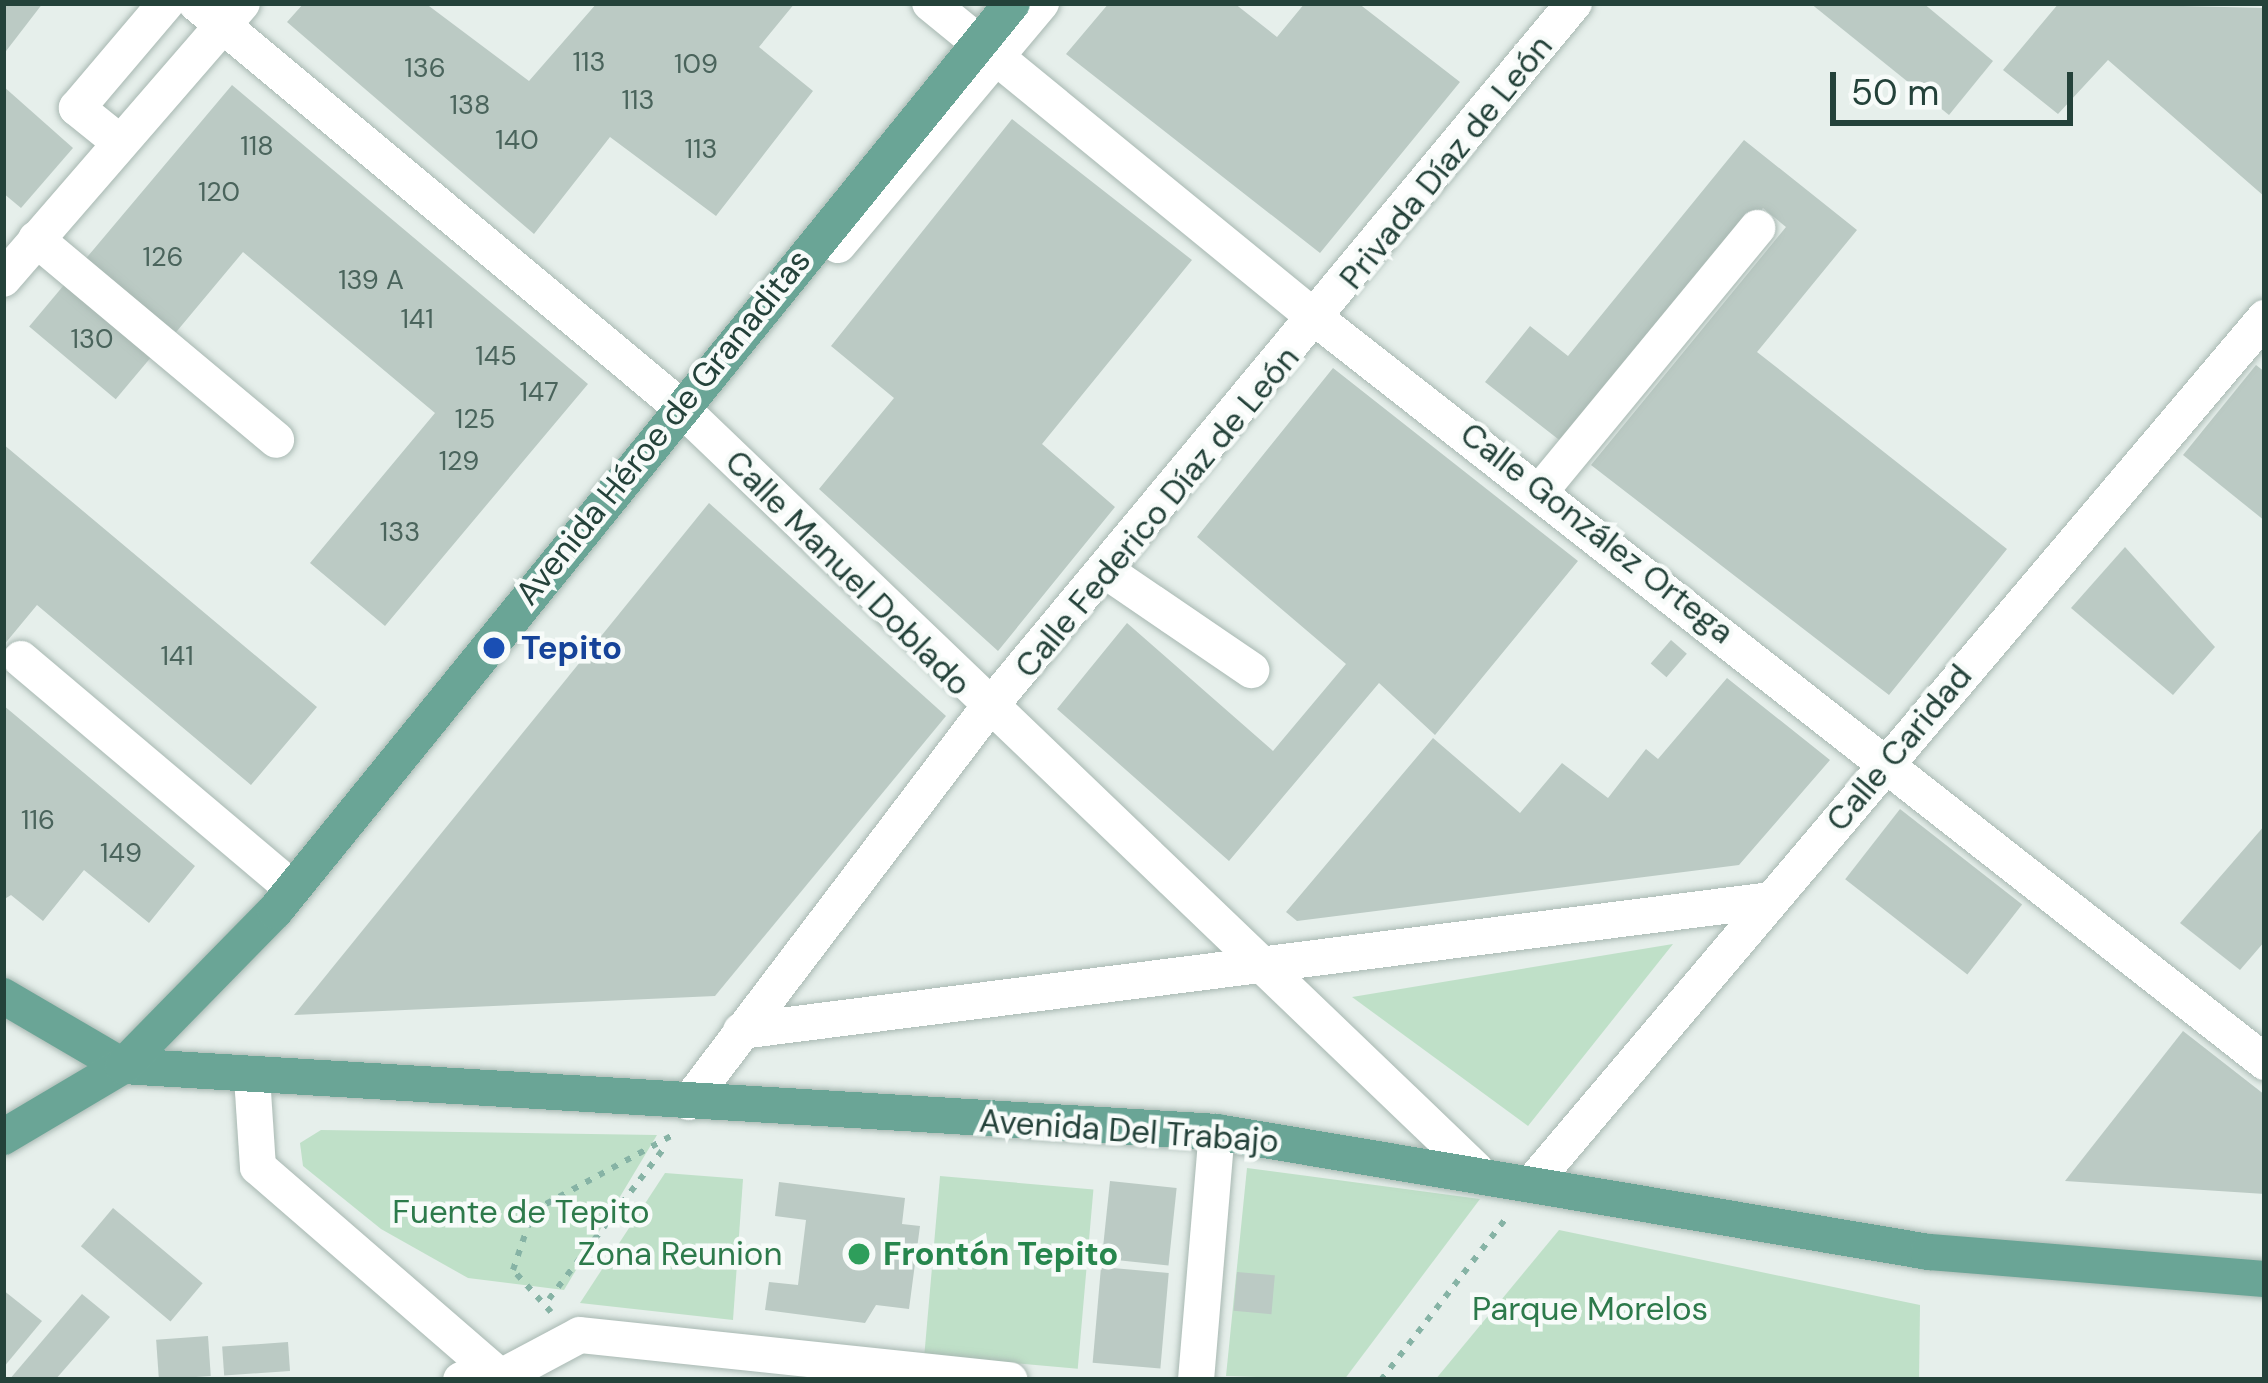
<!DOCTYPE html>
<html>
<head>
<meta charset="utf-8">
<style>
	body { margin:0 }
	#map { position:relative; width:2268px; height:1383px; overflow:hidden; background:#e6efeb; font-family:"DM Sans",sans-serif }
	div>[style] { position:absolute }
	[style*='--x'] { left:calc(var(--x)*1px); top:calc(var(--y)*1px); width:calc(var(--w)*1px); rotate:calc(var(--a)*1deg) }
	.green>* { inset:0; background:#bfe0c8; transform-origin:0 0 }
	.building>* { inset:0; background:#bbcac4; transform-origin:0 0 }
	.path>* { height:6px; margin-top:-3px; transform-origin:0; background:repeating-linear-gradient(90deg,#86b3a5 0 6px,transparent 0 15px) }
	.roads { filter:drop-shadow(0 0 3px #a8b8b2) drop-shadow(0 0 3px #a8b8b2) }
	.minor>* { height:36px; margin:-18px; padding:0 18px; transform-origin:18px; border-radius:18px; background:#fff }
	.major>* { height:36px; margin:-18px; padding:0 18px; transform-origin:18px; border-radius:18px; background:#6aa596 }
	.dots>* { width:33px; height:33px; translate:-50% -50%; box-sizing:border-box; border:6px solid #f7fbf9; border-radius:50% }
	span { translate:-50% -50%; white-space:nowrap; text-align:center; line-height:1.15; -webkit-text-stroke:9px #f7fbf9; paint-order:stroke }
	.number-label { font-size:27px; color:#4a645c }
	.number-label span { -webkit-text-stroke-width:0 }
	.street-label { font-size:33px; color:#24423a }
	.transit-label { font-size:33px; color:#164399; font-weight:700 }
	.left { translate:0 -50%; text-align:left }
	.park-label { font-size:33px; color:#2d7a4b }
	.leisure-label { font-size:33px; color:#27864d; font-weight:700 }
	.frame { position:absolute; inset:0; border:6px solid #24423a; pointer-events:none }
	.scale { position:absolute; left:1830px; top:72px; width:243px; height:54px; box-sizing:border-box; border:6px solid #24423a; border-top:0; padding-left:15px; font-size:36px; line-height:42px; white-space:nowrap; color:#24423a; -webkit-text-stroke:9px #f7fbf9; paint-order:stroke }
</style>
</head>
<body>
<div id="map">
	<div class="green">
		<i style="clip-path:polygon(1673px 944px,1528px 1126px,1352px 997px)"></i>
		<i style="clip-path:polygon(321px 1130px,657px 1135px,564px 1290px,468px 1278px,381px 1229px,303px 1166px,300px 1143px)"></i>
		<i style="clip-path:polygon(1247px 1168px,1480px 1199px,1344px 1380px,1226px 1376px)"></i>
		<i style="clip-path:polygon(665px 1173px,743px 1179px,733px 1320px,580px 1303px)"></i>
		<i style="left:940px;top:1176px;width:154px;height:180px;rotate:5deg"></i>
		<i style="clip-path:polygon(1559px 1230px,1920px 1305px,1919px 1380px,1435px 1380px)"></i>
	</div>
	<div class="building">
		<i style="clip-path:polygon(3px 3px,43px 3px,3px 55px)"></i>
		<i style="clip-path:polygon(304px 3px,425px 3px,529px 81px,597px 3px,795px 3px,759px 47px,813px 91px,716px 216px,610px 137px,534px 234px,287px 22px)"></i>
		<i style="clip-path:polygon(1109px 3px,1234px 3px,1277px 37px,1305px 3px,1358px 3px,1460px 82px,1320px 253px,1066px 54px)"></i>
		<i style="clip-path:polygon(1810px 3px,1923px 3px,1993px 61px,1949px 115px)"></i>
		<i style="clip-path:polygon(2059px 3px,2265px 8px,2265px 197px,2108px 60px,2058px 114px,2003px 70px)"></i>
		<i style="clip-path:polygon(232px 85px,588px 384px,385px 626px,310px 563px,435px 413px,243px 252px,172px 337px,83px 262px)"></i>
		<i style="clip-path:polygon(3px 86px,73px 148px,21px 208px,3px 193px)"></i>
		<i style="clip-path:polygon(1012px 119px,1192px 260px,1042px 444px,1115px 507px,998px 651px,819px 489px,894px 398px,831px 346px)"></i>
		<i style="clip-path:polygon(1744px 140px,1857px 230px,1757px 352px,2007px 549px,1889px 695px,1591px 465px,1786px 227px,1763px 208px,1567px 446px,1485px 382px,1530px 326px,1568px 356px)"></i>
		<i style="left:69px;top:279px;width:113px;height:62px;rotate:40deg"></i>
		<i style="clip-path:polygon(2256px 365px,2265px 372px,2265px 521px,2183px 455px)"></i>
		<i style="clip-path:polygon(1333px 368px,1578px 561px,1435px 735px,1379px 683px,1229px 861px,1057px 709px,1127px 623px,1273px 751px,1346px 664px,1197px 537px)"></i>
		<i style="clip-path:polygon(3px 444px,317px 707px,251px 785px,37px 605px,3px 646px)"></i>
		<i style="clip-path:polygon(709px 503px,946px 716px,715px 996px,294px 1015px)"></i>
		<i style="clip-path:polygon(2125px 547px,2215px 647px,2173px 695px,2071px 608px)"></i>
		<i style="left:1671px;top:640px;width:21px;height:31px;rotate:41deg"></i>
		<i style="clip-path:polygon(1727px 678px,1830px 760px,1739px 865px,1297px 921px,1286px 912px,1433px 738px,1520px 813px,1562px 763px,1608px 798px,1646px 749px,1658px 759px)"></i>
		<i style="clip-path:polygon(3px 705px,195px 866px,149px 923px,84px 870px,43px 921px,11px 895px,3px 900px)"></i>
		<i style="left:1900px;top:809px;width:155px;height:89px;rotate:38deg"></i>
		<i style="clip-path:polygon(2265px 825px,2265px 941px,2240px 970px,2180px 923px)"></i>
		<i style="clip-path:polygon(2183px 1031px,2265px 1095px,2265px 1194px,2065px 1181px)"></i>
		<i style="left:1110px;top:1181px;width:67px;height:78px;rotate:6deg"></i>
		<i style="clip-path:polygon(779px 1182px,905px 1198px,902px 1224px,920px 1226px,909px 1309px,876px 1305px,865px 1323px,765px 1310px,769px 1282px,798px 1285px,806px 1220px,775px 1216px)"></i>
		<i style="left:113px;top:1208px;width:117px;height:50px;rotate:40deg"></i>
		<i style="left:1101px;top:1267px;width:68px;height:96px;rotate:5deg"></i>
		<i style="left:1237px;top:1272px;width:38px;height:39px;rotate:5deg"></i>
		<i style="clip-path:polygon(3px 1290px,42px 1321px,3px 1368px)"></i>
		<i style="clip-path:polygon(82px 1294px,110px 1317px,55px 1380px,9px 1380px)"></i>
		<i style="left:208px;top:1336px;width:40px;height:52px;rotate:86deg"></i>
		<i style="left:288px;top:1342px;width:29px;height:66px;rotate:86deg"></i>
	</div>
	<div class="path">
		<i style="--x:549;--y:1299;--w:190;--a:-52.7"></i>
		<i style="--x:551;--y:1312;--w:57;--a:-132.1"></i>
		<i style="--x:513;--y:1270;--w:62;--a:-71.3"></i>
		<i style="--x:533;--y:1211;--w:162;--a:-28.5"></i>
		<i style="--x:1381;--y:1380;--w:206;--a:-52.3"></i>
	</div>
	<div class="roads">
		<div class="minor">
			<i style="--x:196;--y:3;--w:628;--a:39.83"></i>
			<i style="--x:678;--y:405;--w:1105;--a:43.79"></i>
			<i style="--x:930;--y:3;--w:502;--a:39.27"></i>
			<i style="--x:1319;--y:321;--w:1202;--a:38.07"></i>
			<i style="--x:118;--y:141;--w:53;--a:-141.2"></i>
			<i style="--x:77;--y:108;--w:138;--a:-49.7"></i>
			<i style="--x:36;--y:239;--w:313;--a:39.9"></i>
			<i style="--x:838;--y:245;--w:316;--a:-50"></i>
			<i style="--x:3;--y:279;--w:365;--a:-49.1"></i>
			<i style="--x:1543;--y:488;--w:337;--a:-50.5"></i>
			<i style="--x:1106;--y:571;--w:176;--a:34.3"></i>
			<i style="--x:21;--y:659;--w:356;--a:40.2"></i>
			<i style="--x:741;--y:1031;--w:1038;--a:-7.25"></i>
			<i style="--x:252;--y:1077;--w:90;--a:86.2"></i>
			<i style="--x:258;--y:1167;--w:325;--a:40.9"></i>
			<i style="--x:689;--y:1102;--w:492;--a:-52.8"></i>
			<i style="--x:987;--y:710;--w:919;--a:-50.3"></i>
			<i style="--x:1535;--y:1180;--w:1130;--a:-49.74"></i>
			<i style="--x:461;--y:1380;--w:40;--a:-4.3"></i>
			<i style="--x:501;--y:1377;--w:89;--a:-28"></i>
			<i style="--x:580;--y:1335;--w:432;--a:6"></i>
			<i style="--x:1196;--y:1380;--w:249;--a:-85.2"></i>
		</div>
		<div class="major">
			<i style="--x:3;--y:996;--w:139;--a:30.3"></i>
			<i style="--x:123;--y:1066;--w:1096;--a:3.45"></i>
			<i style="--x:1217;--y:1132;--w:722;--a:9.57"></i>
			<i style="--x:1929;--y:1252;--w:337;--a:4.6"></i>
			<i style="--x:3;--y:1137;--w:139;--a:-30.6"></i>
			<i style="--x:123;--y:1066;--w:217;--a:-45.6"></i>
			<i style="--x:275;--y:911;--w:1169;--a:-50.93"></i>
		</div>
	</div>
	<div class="dots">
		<i style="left:494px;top:648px;background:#1a4fb4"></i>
		<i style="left:859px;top:1254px;background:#2e9e5b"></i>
	</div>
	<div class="number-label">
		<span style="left:589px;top:62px">113</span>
		<span style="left:696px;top:64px">109</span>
		<span style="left:425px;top:68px">136</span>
		<span style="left:638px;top:100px">113</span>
		<span style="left:470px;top:105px">138</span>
		<span style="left:517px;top:140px">140</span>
		<span style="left:257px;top:146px">118</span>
		<span style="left:701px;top:149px">113</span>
		<span style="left:219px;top:192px">120</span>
		<span style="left:163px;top:257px">126</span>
		<span style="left:371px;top:280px">139 A</span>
		<span style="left:417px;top:319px">141</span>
		<span style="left:92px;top:339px">130</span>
		<span style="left:496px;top:356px">145</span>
		<span style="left:539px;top:392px">147</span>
		<span style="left:475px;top:419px">125</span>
		<span style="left:459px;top:461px">129</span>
		<span style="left:400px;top:532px">133</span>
		<span style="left:177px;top:656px">141</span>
		<span style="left:38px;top:820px">116</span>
		<span style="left:121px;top:853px">149</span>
	</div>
	<div class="street-label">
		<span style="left:1446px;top:162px;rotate:-51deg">Privada Díaz de León</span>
		<span style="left:663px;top:427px;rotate:-51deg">Avenida Héroe de Granaditas</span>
		<span style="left:1157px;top:512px;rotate:-50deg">Calle Federico Díaz de León</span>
		<span style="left:1597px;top:533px;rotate:38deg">Calle González Ortega</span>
		<span style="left:848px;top:573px;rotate:45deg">Calle Manuel Doblado</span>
		<span style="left:1899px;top:748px;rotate:-50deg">Calle Caridad</span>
		<span style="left:1129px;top:1131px;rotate:4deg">Avenida Del Trabajo</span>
	</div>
	<div class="transit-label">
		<span class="left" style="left:521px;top:648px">Tepito</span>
	</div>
	<div class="park-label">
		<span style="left:521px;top:1212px">Fuente de Tepito</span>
		<span style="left:680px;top:1254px">Zona Reunion</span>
		<span style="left:1590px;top:1309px">Parque Morelos</span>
	</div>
	<div class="leisure-label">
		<span class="left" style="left:883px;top:1254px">Frontón Tepito</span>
	</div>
	<div class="frame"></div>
	<div class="scale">50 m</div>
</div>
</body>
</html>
